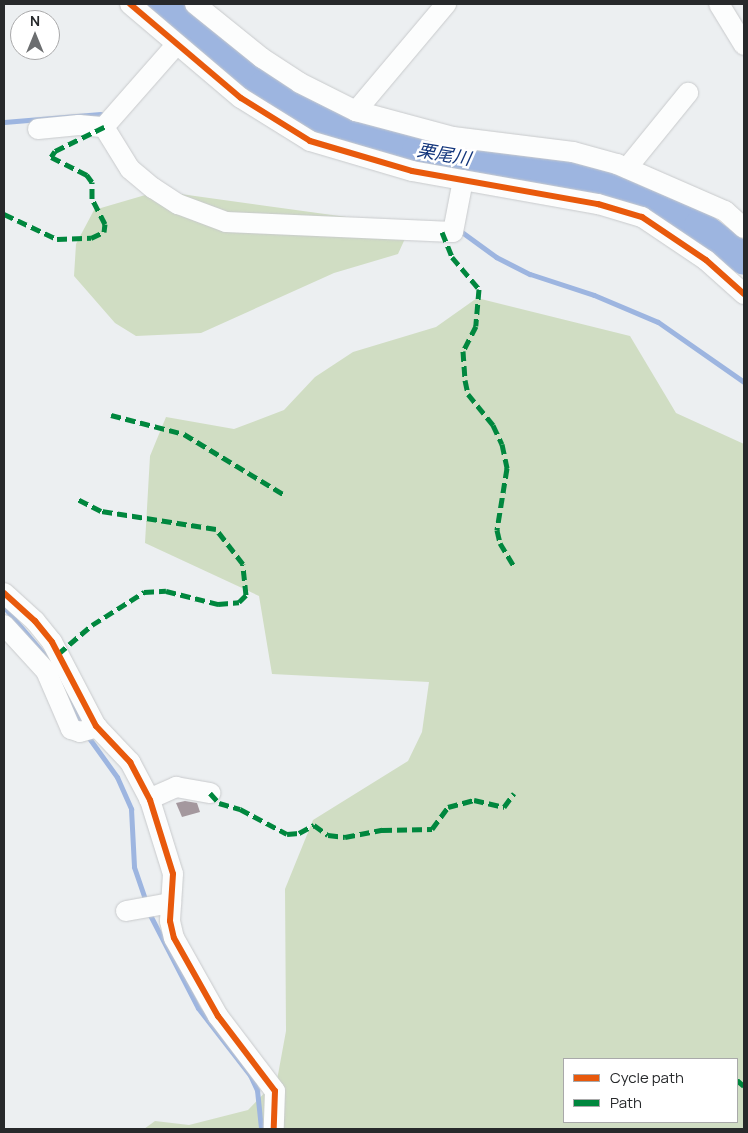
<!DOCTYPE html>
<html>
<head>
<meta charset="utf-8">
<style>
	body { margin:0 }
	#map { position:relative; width:748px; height:1133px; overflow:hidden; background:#eceff1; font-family:Manrope,"Noto Sans JP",sans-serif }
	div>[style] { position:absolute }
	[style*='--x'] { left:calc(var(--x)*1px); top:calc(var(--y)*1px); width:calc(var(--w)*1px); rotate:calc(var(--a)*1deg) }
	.green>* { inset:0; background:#d0ddc3 }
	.stream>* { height:5px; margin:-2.5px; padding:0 2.5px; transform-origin:2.5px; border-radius:2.5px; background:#9db5e0 }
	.river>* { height:31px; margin:-15.5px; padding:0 15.5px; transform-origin:15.5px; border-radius:15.5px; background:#9db5e0 }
	.building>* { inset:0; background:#a4989e }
	.roads { filter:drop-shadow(0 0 1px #c8cacc) drop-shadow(0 0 1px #c8cacc) }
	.minor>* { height:20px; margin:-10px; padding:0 10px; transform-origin:10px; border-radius:10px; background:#fcfdfd }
	.quiet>* { height:5px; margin-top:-2.5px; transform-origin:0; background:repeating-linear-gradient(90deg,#00873e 0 10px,transparent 0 15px) }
	.cycleway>* { height:6px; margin:-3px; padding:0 3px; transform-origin:3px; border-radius:3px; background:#e8590c }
	span { translate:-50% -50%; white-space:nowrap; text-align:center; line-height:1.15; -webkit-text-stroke:5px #fff; paint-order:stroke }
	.water-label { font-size:18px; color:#13367c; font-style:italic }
	.frame { position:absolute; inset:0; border:5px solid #27292b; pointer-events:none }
	.legend { position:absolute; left:563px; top:1058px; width:175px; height:65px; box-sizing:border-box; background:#fff; border:1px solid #a9a9aa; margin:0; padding:6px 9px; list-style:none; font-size:15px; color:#27292b }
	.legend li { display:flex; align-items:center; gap:10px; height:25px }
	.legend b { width:25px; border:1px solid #a9a9aa }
	.north { position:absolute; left:10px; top:10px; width:50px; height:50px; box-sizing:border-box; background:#fff; border:1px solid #a9a9aa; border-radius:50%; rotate:0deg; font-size:14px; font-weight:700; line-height:20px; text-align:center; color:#27292b }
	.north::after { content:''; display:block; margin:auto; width:18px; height:22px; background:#6c6e70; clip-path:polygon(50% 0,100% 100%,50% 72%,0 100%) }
</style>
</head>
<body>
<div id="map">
	<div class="green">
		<i style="clip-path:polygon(159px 191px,383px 222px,408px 232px,398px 254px,334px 273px,201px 333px,136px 336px,115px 323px,74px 276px,76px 244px,94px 210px)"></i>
		<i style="clip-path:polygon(evenodd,477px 298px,630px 336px,676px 413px,744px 444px,744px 1129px,144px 1129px,155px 1121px,189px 1125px,248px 1110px,277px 1080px,286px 1031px,285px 889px,313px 820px,408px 761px,422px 732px,429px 682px,272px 674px,259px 596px,145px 543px,150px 456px,166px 417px,234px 429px,284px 410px,315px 377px,353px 352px,436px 327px,477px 298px,564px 1059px,737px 1059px,737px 1122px,564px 1122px,564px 1059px)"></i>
	</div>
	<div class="stream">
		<i style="--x:4;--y:122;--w:97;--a:-4.7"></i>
		<i style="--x:459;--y:230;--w:46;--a:36.1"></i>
		<i style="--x:496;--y:257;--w:38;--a:27"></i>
		<i style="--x:530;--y:274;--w:67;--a:18.2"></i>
		<i style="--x:594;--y:295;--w:69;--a:22.9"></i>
		<i style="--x:658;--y:322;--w:105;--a:34.9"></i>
		<i style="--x:4;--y:607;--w:70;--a:49.7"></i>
		<i style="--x:66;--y:692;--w:31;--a:63"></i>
		<i style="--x:89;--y:738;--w:48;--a:54.3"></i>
		<i style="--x:117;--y:777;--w:35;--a:66"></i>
		<i style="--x:131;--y:809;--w:58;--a:87"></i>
		<i style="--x:134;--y:867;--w:37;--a:71"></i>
		<i style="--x:149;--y:913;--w:107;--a:62.7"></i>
		<i style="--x:198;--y:1008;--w:85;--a:52.2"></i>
		<i style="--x:250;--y:1075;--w:17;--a:65"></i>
		<i style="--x:257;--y:1090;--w:39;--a:84"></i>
	</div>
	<div class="river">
		<i style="--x:163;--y:4;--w:129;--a:39.4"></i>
		<i style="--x:263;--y:86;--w:78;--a:29.2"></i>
		<i style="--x:331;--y:124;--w:90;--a:16.8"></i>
		<i style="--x:417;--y:150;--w:200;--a:9.5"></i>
		<i style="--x:614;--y:183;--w:48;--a:23.4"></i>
		<i style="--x:658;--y:202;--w:47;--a:29.3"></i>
		<i style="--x:699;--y:225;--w:56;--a:37.1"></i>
	</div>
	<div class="building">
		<i style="clip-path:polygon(185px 801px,197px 803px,200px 812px,182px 817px,176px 803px)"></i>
	</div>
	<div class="roads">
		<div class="minor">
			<i style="--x:130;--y:4;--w:145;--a:40.3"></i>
			<i style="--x:241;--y:98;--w:81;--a:31.9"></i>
			<i style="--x:310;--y:141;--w:106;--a:16.4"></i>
			<i style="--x:412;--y:171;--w:189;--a:10.1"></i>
			<i style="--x:598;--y:204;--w:46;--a:16.5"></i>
			<i style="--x:642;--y:217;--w:77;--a:33.9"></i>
			<i style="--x:706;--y:260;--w:51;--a:41.8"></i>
			<i style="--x:195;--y:4;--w:86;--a:38.9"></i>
			<i style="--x:262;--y:58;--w:45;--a:33.3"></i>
			<i style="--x:300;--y:83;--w:63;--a:26.6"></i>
			<i style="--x:356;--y:111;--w:100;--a:15"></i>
			<i style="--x:453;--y:137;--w:121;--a:7.1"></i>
			<i style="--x:573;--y:152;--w:46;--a:15.3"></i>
			<i style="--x:617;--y:164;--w:118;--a:23.5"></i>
			<i style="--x:725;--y:211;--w:25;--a:42"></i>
			<i style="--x:719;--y:4;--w:48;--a:58.6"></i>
			<i style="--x:356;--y:111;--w:140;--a:-49.9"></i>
			<i style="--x:104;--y:127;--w:109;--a:-48.7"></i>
			<i style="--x:38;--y:129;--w:41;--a:-5.6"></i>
			<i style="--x:79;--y:125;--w:25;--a:5"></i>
			<i style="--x:104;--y:127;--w:49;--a:58.2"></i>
			<i style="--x:130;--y:169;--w:30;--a:40"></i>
			<i style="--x:153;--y:188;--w:30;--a:33"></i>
			<i style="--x:178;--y:204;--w:51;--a:20.6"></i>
			<i style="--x:226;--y:222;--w:227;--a:2.5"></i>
			<i style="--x:453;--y:232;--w:53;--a:-79.1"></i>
			<i style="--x:627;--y:168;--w:97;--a:-50.9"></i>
			<i style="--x:4;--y:593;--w:42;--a:42.1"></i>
			<i style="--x:35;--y:621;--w:27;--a:51"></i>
			<i style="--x:52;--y:642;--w:95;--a:62.4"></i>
			<i style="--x:96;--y:726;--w:50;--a:46.6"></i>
			<i style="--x:130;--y:762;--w:43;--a:62.2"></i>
			<i style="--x:150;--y:800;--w:77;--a:72.7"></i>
			<i style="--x:173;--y:874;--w:47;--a:93.7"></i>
			<i style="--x:170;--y:921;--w:17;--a:77"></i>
			<i style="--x:174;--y:938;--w:90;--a:60.6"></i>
			<i style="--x:218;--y:1016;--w:94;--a:52.8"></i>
			<i style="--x:275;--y:1091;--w:38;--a:92"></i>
			<i style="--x:4;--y:625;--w:62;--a:47.6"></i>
			<i style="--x:46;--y:671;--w:63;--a:66.7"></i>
			<i style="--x:71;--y:729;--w:9;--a:18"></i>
			<i style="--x:80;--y:732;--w:18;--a:-16"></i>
			<i style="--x:149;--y:799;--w:30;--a:-24"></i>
			<i style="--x:176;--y:787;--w:35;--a:10"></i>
			<i style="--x:126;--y:911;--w:46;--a:-10.1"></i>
		</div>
	</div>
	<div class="quiet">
		<i style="--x:4;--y:214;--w:59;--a:25.3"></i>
		<i style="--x:57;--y:239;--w:34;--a:-2"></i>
		<i style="--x:91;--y:238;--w:14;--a:-25"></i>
		<i style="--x:104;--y:232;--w:8;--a:-83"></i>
		<i style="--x:105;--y:224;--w:28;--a:-117"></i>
		<i style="--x:92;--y:199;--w:17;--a:-90"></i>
		<i style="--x:92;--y:182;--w:9;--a:-126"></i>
		<i style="--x:87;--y:175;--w:40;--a:-153.4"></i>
		<i style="--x:51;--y:157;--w:7;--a:-56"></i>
		<i style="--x:55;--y:151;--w:55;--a:-26.1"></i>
		<i style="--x:442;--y:232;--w:27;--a:68"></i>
		<i style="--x:452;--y:257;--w:42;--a:49.8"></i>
		<i style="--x:479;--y:289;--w:37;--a:95"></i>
		<i style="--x:476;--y:326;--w:28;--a:117"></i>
		<i style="--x:463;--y:351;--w:29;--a:86"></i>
		<i style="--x:465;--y:380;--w:14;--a:78"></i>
		<i style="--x:468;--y:394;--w:40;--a:51"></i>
		<i style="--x:493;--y:425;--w:21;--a:65"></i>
		<i style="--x:502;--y:444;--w:25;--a:78"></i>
		<i style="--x:507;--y:468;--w:63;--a:99.2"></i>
		<i style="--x:497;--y:530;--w:13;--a:77"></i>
		<i style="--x:500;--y:543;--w:26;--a:59"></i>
		<i style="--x:111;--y:415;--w:75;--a:14.6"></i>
		<i style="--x:184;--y:434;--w:116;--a:31.2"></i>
		<i style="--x:58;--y:654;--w:45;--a:-40.5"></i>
		<i style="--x:92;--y:625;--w:62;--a:-32.4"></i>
		<i style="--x:144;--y:592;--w:22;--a:-3"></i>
		<i style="--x:166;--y:591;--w:54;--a:14"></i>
		<i style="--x:218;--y:604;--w:21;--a:-5"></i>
		<i style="--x:239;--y:602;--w:10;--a:-45"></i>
		<i style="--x:246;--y:595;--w:31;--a:-96"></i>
		<i style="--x:243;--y:564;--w:44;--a:-127.6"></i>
		<i style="--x:216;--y:529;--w:116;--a:-171.1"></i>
		<i style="--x:101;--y:511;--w:27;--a:-153"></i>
		<i style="--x:210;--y:793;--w:13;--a:48"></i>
		<i style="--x:219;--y:803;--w:22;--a:16"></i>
		<i style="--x:240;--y:809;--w:53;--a:28"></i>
		<i style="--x:287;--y:834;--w:12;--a:-5"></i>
		<i style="--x:299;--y:833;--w:17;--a:-28"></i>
		<i style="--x:314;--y:825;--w:17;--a:36"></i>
		<i style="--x:328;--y:835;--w:17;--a:7"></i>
		<i style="--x:345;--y:837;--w:38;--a:-11"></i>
		<i style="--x:382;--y:830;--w:50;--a:-1.1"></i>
		<i style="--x:432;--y:829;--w:27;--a:-54"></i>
		<i style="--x:448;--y:807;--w:27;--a:-15"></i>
		<i style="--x:474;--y:800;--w:31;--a:13"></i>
		<i style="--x:504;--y:807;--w:17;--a:-54"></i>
		<i style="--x:737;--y:1080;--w:9;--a:41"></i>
	</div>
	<div class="cycleway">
		<i style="--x:130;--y:4;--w:145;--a:40.3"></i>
		<i style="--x:241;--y:98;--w:81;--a:31.9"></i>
		<i style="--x:310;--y:141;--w:106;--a:16.4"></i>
		<i style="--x:412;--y:171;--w:189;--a:10.1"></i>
		<i style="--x:598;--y:204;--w:46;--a:16.5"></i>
		<i style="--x:642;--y:217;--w:77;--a:33.9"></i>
		<i style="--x:706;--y:260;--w:51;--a:41.8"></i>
		<i style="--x:4;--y:593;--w:42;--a:42.1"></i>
		<i style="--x:35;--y:621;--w:27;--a:51"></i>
		<i style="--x:52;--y:642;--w:95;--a:62.4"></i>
		<i style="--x:96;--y:726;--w:50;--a:46.6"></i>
		<i style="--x:130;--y:762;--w:43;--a:62.2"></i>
		<i style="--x:150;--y:800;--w:77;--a:72.7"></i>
		<i style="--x:173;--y:874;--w:47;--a:93.7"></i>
		<i style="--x:170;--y:921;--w:17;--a:77"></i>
		<i style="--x:174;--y:938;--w:90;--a:60.6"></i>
		<i style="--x:218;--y:1016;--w:94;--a:52.8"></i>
		<i style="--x:275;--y:1091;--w:38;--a:92"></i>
	</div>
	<div class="water-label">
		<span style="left:444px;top:154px;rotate:10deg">栗尾川</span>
	</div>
	<div class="frame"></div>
	<ul class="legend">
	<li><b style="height:6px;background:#e8590c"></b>Cycle path</li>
	<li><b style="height:6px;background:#00873e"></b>Path</li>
	</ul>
	<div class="north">N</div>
</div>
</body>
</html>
